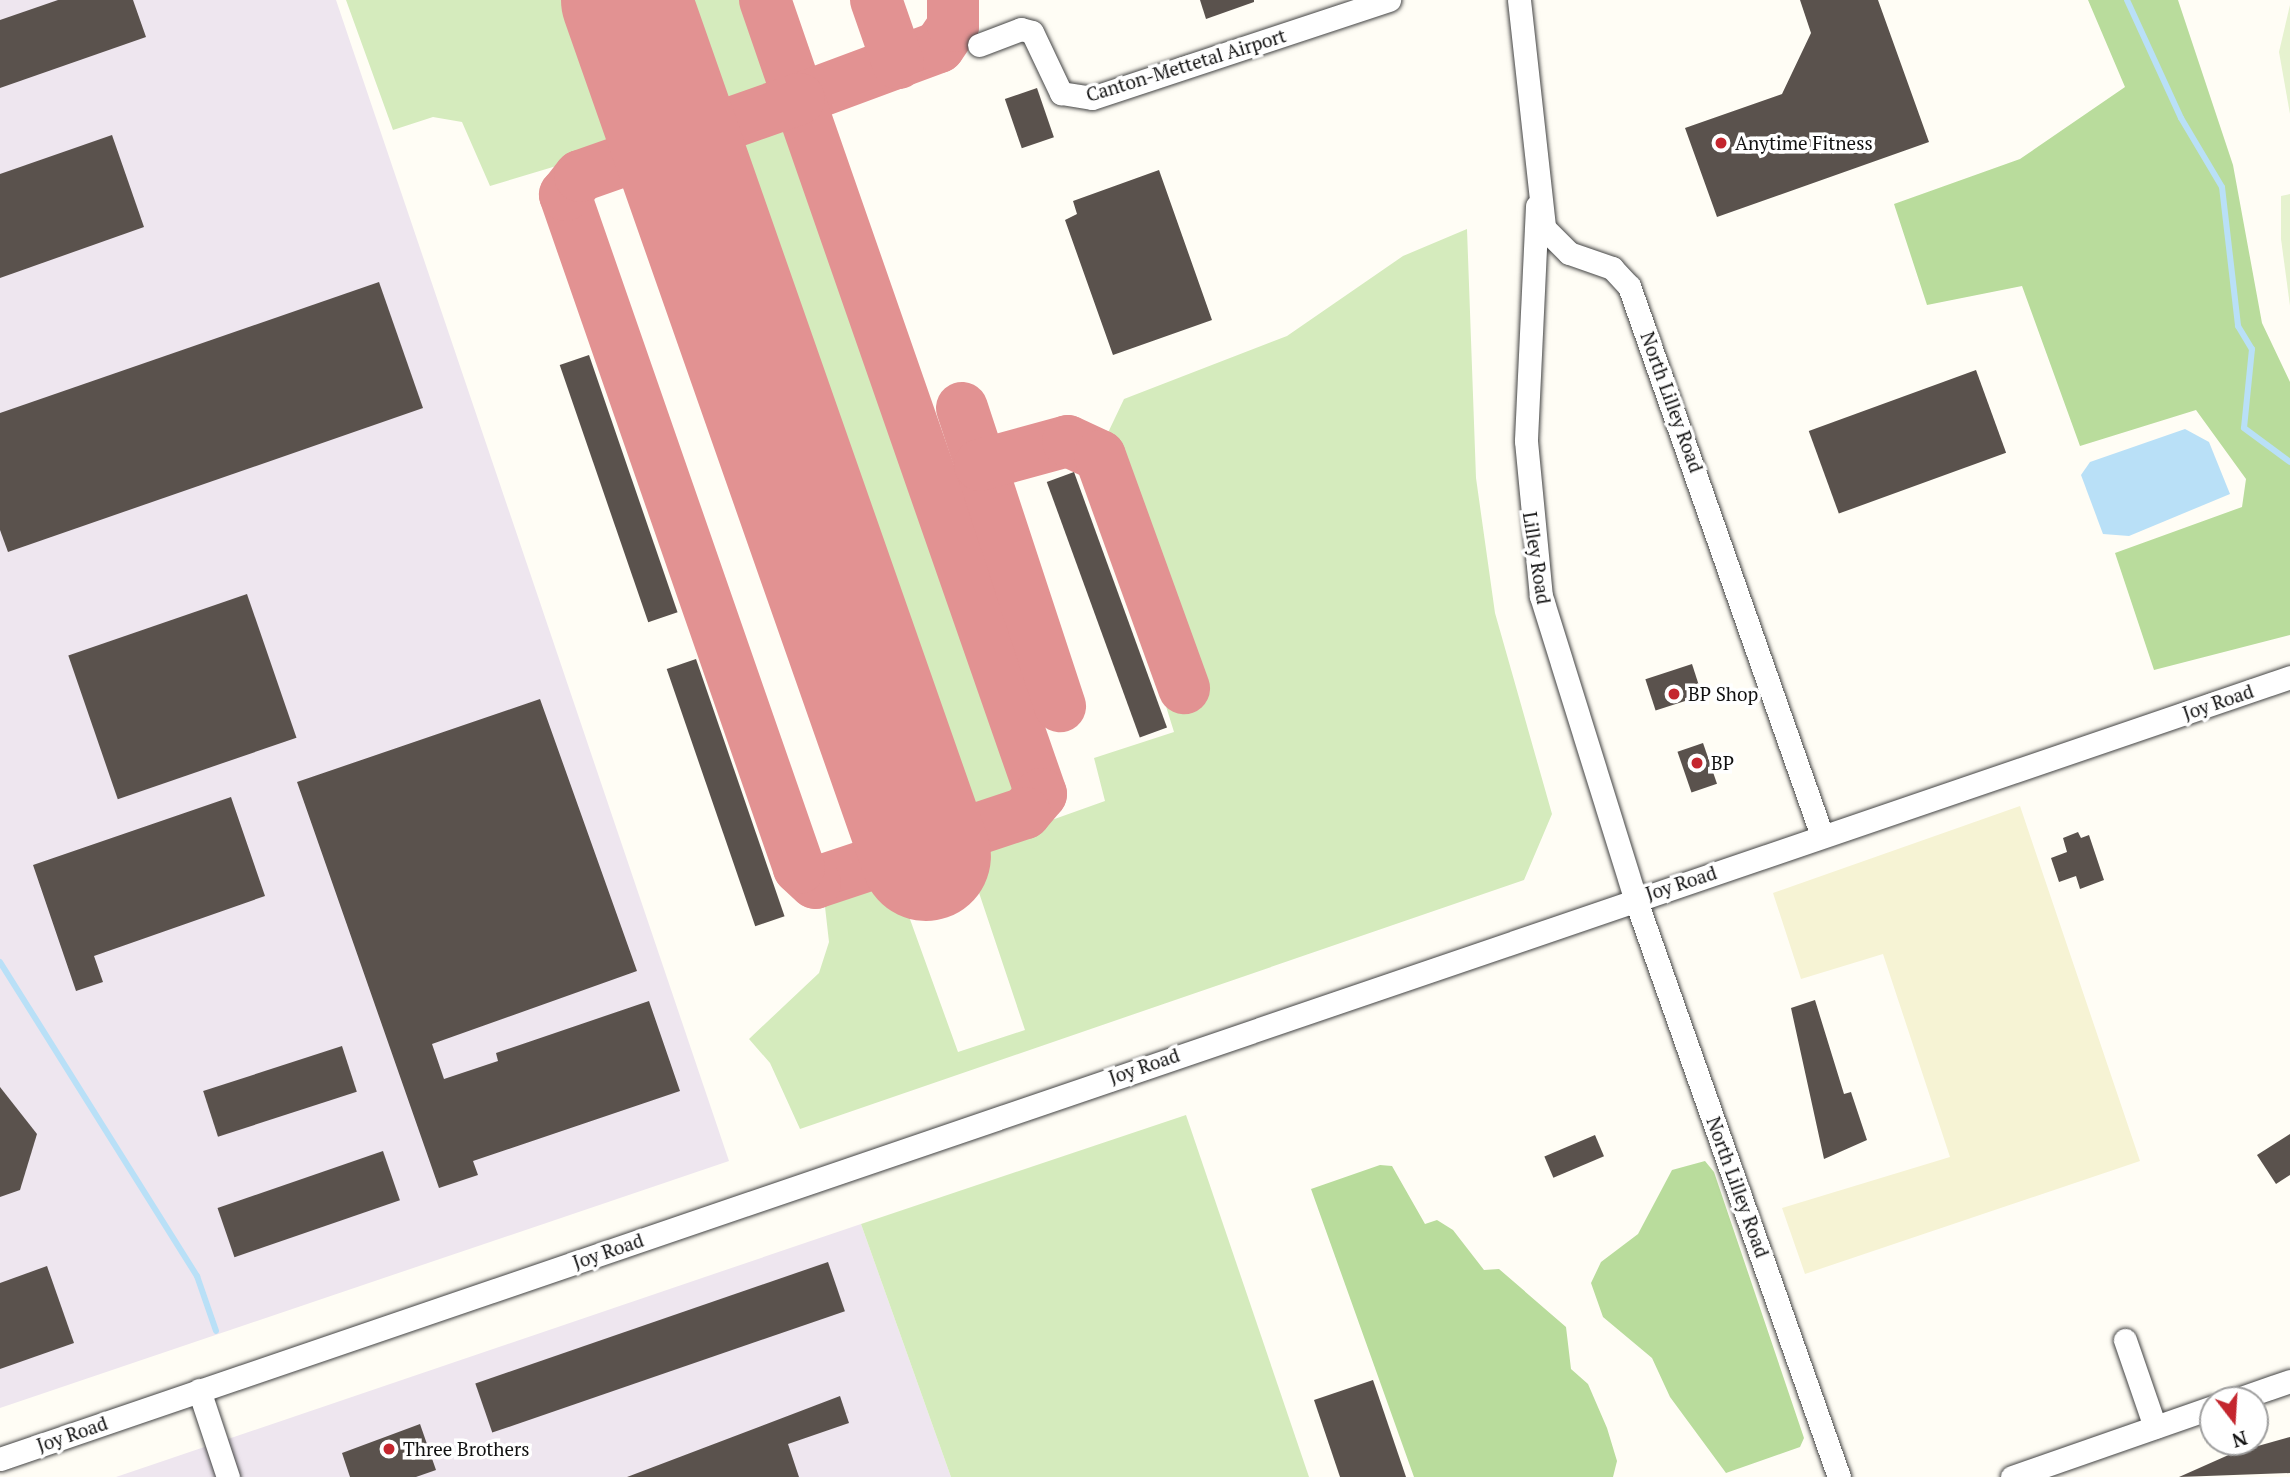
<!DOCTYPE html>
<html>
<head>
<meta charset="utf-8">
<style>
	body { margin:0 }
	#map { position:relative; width:2290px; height:1477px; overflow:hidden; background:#fffdf5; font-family:"PT Serif",serif }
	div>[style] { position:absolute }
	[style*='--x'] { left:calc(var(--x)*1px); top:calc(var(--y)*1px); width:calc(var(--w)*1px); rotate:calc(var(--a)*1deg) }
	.industrial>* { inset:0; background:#eee6ef }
	.farmland>* { inset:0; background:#f6f3d4 }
	.green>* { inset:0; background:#d5ebbd }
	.forest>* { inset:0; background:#b9dc9c }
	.pitch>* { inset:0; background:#e6f2cf }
	.water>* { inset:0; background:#b9e0f7 }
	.stream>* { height:6px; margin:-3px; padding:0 3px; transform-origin:3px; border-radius:3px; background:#b9e0f7 }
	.taxiway>* { height:52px; margin:-26px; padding:0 26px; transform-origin:26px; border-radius:26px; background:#e29292 }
	.runway>* { height:130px; margin:-65px; padding:0 65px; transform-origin:65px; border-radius:65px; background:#e29292 }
	.building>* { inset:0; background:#5a524d; transform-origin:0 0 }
	.roads { filter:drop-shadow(0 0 2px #444) drop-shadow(0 0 2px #444) }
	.minor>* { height:23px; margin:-11.5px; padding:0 11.5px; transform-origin:11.5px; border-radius:11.5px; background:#fff }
	.dots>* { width:19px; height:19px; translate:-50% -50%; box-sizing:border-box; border:4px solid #fff; border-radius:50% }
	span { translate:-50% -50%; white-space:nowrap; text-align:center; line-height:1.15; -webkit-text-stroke:7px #fff; paint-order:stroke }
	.street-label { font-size:19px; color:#111 }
	.poi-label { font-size:19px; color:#111 }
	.left { translate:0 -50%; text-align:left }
	.north { position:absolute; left:2199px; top:1386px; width:70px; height:70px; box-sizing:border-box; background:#fff; border:2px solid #a0a0a0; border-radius:50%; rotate:163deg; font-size:19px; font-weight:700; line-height:28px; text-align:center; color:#111 }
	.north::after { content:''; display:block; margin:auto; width:24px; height:32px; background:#c4262e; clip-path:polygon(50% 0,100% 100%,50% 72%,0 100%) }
</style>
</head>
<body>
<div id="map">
	<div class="industrial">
		<i style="clip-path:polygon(0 0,336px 0,729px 1161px,0 1408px)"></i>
		<i style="clip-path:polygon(861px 1224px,951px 1477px,116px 1477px)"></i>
	</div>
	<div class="farmland">
		<i style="clip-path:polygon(2020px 806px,2140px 1161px,1805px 1274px,1782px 1208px,1950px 1157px,1883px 954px,1801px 979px,1773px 893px)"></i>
	</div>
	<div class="green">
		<i style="clip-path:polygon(346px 0,589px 0,636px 133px,613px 149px,490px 186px,462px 122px,433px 117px,393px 130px)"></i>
		<i style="clip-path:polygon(665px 0,753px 0,773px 87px,706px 112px)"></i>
		<i style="clip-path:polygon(788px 127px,813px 175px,1016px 760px,1017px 791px,989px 809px,964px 814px,947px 800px,726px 169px,724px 150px,733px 144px)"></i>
		<i style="clip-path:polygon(1467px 229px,1476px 478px,1495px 613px,1552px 814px,1524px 880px,800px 1129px,770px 1063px,749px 1039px,819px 973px,829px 942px,824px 898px,894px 875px,958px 1052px,1025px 1030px,965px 851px,1105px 801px,1094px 758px,1174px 732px,1165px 703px,1198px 692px,1105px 439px,1124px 399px,1287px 336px,1403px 256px)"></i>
		<i style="clip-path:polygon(1186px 1115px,1309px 1477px,951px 1477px,861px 1224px)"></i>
	</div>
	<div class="forest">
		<i style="clip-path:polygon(2088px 0,2178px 0,2233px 165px,2262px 323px,2290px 382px,2290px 635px,2154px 670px,2115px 553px,2242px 507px,2246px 479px,2196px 410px,2080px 446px,2022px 286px,1927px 305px,1894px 204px,2020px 159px,2125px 87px)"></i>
		<i style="clip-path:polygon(1705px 1161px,1714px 1172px,1804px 1438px,1800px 1447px,1726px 1473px,1670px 1397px,1652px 1358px,1603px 1317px,1591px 1283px,1601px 1262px,1638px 1234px,1672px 1170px)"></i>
		<i style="clip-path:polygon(1380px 1165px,1392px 1166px,1425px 1224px,1437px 1220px,1453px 1230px,1484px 1270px,1499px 1269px,1566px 1327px,1571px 1369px,1588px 1384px,1607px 1428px,1617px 1461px,1613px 1477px,1414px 1477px,1311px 1189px)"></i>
	</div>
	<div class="pitch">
		<i style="clip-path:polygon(2290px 5px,2290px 114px,2279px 52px)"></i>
		<i style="clip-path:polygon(2290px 194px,2290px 306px,2281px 239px,2281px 196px)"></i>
	</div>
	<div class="water">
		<i style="clip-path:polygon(2185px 429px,2209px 442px,2230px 494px,2129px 536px,2103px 534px,2081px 475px,2090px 462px)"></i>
	</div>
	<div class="stream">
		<i style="--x:2127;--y:0;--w:130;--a:65.4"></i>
		<i style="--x:2181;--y:118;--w:80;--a:59.3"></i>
		<i style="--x:2222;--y:187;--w:140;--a:83.4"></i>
		<i style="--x:2238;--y:326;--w:27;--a:59"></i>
		<i style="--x:2252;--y:349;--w:79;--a:95.8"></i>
		<i style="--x:2244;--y:428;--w:57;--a:36.5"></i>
		<i style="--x:0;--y:962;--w:371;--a:57.9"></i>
		<i style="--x:197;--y:1276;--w:58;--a:70.9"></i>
	</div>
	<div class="taxiway">
		<i style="--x:765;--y:0;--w:105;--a:71"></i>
		<i style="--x:799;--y:99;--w:149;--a:-20.4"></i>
		<i style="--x:939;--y:47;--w:25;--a:-56"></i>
		<i style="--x:953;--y:26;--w:26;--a:-90"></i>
		<i style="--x:876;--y:0;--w:67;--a:70.8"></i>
		<i style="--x:799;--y:99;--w:736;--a:70.8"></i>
		<i style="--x:1041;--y:794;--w:25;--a:130"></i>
		<i style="--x:1025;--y:813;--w:221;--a:161.6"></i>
		<i style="--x:815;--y:883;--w:22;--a:-137"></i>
		<i style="--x:799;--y:868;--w:713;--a:-109.17"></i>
		<i style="--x:565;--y:195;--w:24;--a:-52"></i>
		<i style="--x:580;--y:176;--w:232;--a:-19.4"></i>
		<i style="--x:962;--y:408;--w:314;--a:71.8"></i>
		<i style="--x:980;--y:465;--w:91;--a:-15.3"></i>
		<i style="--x:1068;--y:441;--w:35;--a:25"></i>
		<i style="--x:1100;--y:456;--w:247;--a:70.1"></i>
	</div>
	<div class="runway">
		<i style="--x:626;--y:0;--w:907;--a:70.69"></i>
	</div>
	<div class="building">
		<i style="clip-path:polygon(58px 0,133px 0,146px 37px,0 88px,0 20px)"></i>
		<i style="clip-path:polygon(1200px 0,1254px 0,1254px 2px,1206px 19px)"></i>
		<i style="clip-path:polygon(1800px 0,1878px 0,1929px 142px,1717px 217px,1685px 128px,1782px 94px,1811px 33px)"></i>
		<i style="left:1037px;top:88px;width:52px;height:34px;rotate:71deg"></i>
		<i style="clip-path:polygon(112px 135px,144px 227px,0 278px,0 174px)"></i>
		<i style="clip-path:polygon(1159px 170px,1212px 320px,1113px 355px,1065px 220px,1077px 214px,1073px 201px)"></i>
		<i style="clip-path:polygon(379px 282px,423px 408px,8px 552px,0 530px,0 413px)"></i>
		<i style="left:589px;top:355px;width:272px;height:31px;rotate:71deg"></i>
		<i style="left:1976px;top:370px;width:88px;height:178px;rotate:70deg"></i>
		<i style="left:1074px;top:472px;width:272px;height:29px;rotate:70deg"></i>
		<i style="left:247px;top:594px;width:152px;height:189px;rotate:71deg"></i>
		<i style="left:696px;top:659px;width:272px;height:31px;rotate:71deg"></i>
		<i style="left:1692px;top:664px;width:33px;height:49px;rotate:72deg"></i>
		<i style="clip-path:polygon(540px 699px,637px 971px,432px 1044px,444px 1079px,498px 1061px,496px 1053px,649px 1001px,680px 1091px,473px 1161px,478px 1175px,439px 1188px,297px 782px)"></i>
		<i style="left:1703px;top:743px;width:43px;height:27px;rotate:71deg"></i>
		<i style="clip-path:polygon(231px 797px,265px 896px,94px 956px,103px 982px,76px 991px,33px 865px)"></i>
		<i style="clip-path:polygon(2078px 832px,2081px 838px,2089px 835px,2104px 880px,2080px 889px,2076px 876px,2059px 882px,2051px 858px,2067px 852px,2063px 838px)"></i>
		<i style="clip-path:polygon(1815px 1000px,1844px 1094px,1851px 1092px,1867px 1140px,1824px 1159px,1791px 1008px)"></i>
		<i style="left:342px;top:1046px;width:48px;height:146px;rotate:72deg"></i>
		<i style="clip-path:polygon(0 1087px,37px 1134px,20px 1190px,0 1197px)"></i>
		<i style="clip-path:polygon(2290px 1134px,2290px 1175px,2276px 1184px,2257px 1155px)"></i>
		<i style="left:1595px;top:1135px;width:23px;height:55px;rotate:67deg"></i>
		<i style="left:383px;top:1151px;width:52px;height:175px;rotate:71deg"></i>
		<i style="left:828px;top:1262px;width:52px;height:373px;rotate:71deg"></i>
		<i style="clip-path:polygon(47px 1266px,74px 1343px,0 1369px,0 1283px)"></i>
		<i style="clip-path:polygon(1373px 1380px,1406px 1477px,1340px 1477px,1314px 1400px)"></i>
		<i style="clip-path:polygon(840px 1396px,849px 1423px,788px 1444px,799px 1477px,627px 1477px)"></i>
		<i style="clip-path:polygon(420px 1424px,436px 1470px,416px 1477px,350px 1477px,342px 1453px)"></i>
		<i style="clip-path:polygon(2290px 1437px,2290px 1473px,2179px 1477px,2233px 1453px)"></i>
	</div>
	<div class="roads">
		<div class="minor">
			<i style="--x:1519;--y:0;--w:229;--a:83.7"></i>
			<i style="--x:1544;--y:228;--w:35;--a:45"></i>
			<i style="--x:1569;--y:253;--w:46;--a:19.2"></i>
			<i style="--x:1612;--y:268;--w:25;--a:47"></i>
			<i style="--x:1629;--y:286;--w:583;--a:70.66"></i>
			<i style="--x:979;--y:45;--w:45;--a:-20.9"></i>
			<i style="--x:1021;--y:29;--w:11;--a:15"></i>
			<i style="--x:1032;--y:32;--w:68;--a:64.6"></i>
			<i style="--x:1061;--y:93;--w:31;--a:9"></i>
			<i style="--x:1092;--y:98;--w:313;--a:-18.3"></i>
			<i style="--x:1537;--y:206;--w:235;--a:92.7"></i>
			<i style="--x:1526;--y:441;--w:156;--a:84.5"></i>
			<i style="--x:1541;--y:596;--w:316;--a:72.7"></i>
			<i style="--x:1635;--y:898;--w:614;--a:70.59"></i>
			<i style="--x:2125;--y:1340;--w:92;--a:71"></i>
			<i style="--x:199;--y:1390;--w:92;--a:71.6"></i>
			<i style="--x:2235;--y:1400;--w:58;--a:-19.1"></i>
			<i style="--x:0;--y:1459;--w:2420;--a:-18.85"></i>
			<i style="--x:2012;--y:1477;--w:213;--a:-19.2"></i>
		</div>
	</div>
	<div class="dots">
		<i style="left:1721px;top:143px;background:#c4262e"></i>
		<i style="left:1674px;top:694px;background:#c4262e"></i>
		<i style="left:1697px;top:763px;background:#c4262e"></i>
		<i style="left:389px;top:1449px;background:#c4262e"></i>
	</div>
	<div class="street-label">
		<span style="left:1186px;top:65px;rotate:-17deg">Canton-Mettetal Airport</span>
		<span style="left:1672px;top:402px;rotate:70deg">North Lilley Road</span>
		<span style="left:1537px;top:558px;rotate:81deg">Lilley Road</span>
		<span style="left:2218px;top:702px;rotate:-19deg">Joy Road</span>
		<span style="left:1681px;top:883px;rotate:-18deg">Joy Road</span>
		<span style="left:1144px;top:1066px;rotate:-19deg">Joy Road</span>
		<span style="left:1738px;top:1187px;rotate:70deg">North Lilley Road</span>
		<span style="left:608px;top:1251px;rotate:-19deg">Joy Road</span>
		<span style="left:72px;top:1434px;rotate:-19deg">Joy Road</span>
	</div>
	<div class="poi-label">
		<span class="left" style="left:1735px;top:143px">Anytime Fitness</span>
		<span class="left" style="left:1688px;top:694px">BP Shop</span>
		<span class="left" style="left:1711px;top:763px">BP</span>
		<span class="left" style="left:403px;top:1449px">Three Brothers</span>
	</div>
	<div class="north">N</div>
</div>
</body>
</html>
